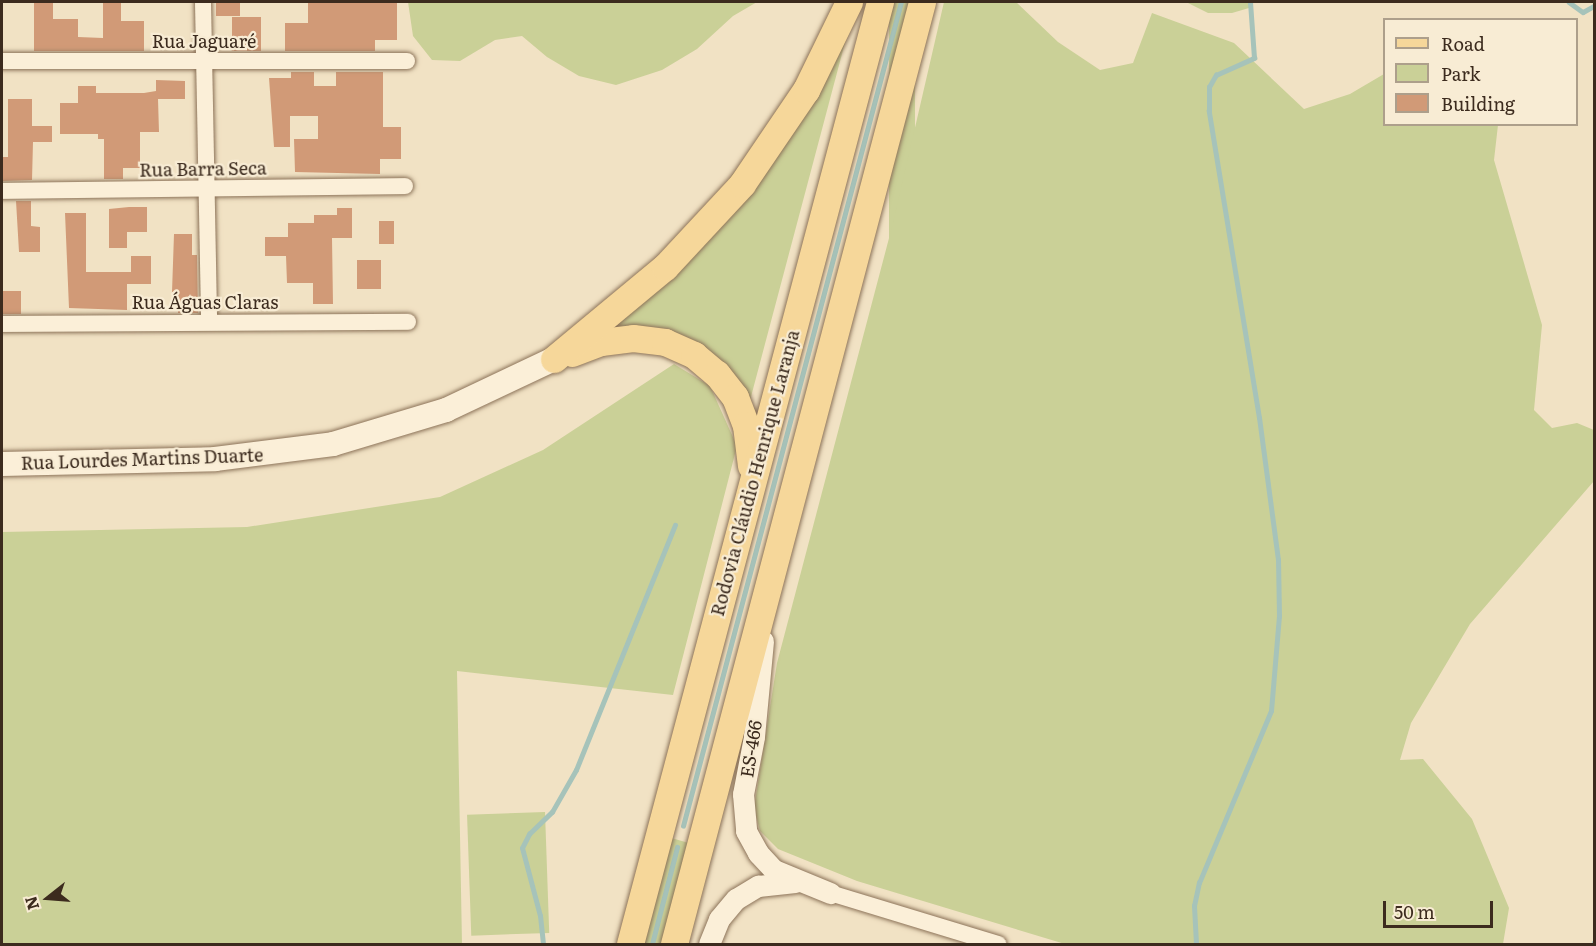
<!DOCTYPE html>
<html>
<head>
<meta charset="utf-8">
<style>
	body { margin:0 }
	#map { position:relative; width:1596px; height:946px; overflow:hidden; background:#f1e2c4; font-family:Literata,serif }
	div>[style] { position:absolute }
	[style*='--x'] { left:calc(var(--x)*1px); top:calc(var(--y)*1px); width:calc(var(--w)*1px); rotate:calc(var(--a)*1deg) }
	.green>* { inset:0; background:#cad097; transform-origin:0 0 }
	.stream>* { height:4.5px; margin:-2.25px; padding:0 2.25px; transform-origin:2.25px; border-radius:2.25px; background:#a6c3ba }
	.building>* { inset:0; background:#d19a77; transform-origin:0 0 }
	.roads { filter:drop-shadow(0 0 2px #8c7359) drop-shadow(0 0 2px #8c7359) }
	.minor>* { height:16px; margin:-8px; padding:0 8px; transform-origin:8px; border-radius:8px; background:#fbefd8 }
	.tertiary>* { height:21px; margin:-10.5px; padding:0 10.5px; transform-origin:10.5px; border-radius:10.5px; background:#fbefd8 }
	.secondary>* { height:24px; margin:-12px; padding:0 12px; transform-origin:12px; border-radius:12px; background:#fbefd8 }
	.primary>* { height:27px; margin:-13.5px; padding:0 13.5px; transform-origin:13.5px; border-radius:13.5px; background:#f6d79a }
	span { translate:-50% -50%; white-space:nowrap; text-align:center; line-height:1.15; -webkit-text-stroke:4.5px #f8ecd4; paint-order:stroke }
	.street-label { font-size:18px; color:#3c2b1e }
	.frame { position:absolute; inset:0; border:3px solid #3c2b1e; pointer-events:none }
	.legend { position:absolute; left:1383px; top:18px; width:195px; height:108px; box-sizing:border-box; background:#f8ecd4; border:2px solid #ad9f8b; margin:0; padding:8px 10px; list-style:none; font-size:18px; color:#3c2b1e }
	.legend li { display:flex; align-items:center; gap:12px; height:30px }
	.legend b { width:30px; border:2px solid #ad9f8b }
	.north { position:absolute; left:18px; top:868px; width:60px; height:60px; -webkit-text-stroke:4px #f8ecd4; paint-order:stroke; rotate:253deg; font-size:16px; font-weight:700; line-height:24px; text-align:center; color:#3c2b1e }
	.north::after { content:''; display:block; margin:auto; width:21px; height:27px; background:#3c2b1e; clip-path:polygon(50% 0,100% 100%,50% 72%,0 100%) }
	.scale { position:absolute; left:1383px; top:901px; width:110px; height:27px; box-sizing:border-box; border:3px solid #3c2b1e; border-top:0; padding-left:8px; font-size:18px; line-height:21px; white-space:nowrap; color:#3c2b1e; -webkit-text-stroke:4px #f8ecd4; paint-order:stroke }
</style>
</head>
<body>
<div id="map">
	<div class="green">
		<i style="clip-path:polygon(408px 2px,757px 2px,733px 16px,697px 49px,662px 70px,616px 85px,579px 76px,547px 57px,522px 36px,495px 40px,460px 61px,432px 60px,413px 36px)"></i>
		<i style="left:889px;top:2px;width:26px;height:854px"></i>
		<i style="clip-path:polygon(944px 2px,1016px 2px,1058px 42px,1100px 70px,1133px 63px,1152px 13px,1234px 43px,1304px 109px,1350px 94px,1384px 74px,1384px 124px,1498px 125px,1494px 160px,1542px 325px,1534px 410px,1552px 428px,1577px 423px,1594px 430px,1594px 481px,1470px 624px,1411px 723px,1400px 760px,1423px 759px,1472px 819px,1509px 908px,1503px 944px,1065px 944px,857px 881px,778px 849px,760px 831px,754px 808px,777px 663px,893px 223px)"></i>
		<i style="clip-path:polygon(1186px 2px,1254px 2px,1249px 8px,1232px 13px,1208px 13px)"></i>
		<i style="clip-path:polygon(851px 20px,748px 408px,731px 379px,600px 332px,628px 311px)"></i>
		<i style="clip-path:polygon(674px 364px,710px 386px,737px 446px,673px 695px,457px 671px,462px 944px,2px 944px,2px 532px,247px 527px,440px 497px,543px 450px)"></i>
		<i style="left:545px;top:812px;width:121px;height:78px;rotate:88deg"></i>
		<i style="left:668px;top:837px;width:26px;height:111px;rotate:16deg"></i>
	</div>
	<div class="stream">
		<i style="--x:1569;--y:2;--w:17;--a:36"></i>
		<i style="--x:1583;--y:12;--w:13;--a:-29"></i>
		<i style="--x:683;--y:826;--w:852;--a:-75.18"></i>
		<i style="--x:543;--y:944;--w:28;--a:-96"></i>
		<i style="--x:540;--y:916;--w:70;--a:-104.8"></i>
		<i style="--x:522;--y:848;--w:16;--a:-63"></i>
		<i style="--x:529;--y:834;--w:32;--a:-44"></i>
		<i style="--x:552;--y:812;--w:48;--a:-60.3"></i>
		<i style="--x:576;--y:770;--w:264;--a:-68"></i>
		<i style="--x:652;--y:944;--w:100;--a:-75.5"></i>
		<i style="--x:1196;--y:944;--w:38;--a:-93"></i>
		<i style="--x:1194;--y:906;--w:24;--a:-78"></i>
		<i style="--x:1199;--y:883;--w:186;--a:-67.3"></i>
		<i style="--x:1271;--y:711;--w:95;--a:-85.2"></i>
		<i style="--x:1279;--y:616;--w:56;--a:-91"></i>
		<i style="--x:1278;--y:560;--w:143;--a:-97.6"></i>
		<i style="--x:1259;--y:418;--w:311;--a:-99.3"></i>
		<i style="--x:1209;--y:111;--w:24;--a:-90"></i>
		<i style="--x:1209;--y:87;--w:14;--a:-60"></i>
		<i style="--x:1216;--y:75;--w:42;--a:-24.1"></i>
		<i style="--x:1254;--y:58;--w:56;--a:-94.1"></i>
		<i style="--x:1594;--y:944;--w:1;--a:-90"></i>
	</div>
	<div class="building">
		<i style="clip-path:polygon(34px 2px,53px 2px,53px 19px,78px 19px,78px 37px,103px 38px,103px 2px,121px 2px,121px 21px,144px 21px,144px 51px,34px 51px)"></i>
		<i style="left:216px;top:2px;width:24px;height:14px"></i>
		<i style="clip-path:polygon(308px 2px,397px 2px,397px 40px,375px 40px,375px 51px,285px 51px,285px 23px,308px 23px)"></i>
		<i style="left:261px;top:17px;width:34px;height:29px;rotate:90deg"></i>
		<i style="clip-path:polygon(291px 72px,314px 72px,314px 86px,336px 86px,336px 72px,383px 72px,383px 127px,401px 127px,401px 159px,380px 159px,380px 174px,295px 172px,294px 139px,318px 139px,318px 116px,290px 116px,290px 147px,274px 147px,269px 78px,291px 78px)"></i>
		<i style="clip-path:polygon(156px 80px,185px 81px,185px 99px,158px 99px,159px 132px,140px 132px,140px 168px,123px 168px,123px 179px,104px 179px,104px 139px,98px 139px,98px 134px,60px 134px,60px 103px,78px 103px,78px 86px,96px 86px,96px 93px,144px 93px,156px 91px)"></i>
		<i style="clip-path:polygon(8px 99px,32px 99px,32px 126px,52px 126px,52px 142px,33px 142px,32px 180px,2px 181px,2px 157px,8px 157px)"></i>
		<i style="clip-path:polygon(16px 201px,31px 201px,31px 226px,40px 227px,40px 252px,19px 252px)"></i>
		<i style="clip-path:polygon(129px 207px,147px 207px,147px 232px,127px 232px,127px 248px,109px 248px,109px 209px)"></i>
		<i style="clip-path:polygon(337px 208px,352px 208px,352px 238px,332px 238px,333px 304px,313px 304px,313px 283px,287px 283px,286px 256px,265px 256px,265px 237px,288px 237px,288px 223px,314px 223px,314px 215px,337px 215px)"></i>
		<i style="clip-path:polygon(65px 213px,86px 213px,86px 272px,131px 272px,131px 256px,151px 256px,151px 284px,127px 284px,127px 310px,69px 308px)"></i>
		<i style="left:379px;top:221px;width:15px;height:23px"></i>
		<i style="clip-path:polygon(174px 234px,192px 234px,192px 255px,197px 255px,198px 313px,178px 313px,178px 292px,172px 292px)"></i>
		<i style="left:357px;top:260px;width:24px;height:29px"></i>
		<i style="left:2px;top:291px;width:19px;height:23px"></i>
	</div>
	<div class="roads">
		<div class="minor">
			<i style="--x:203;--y:2;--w:319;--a:88.9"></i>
			<i style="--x:2;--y:61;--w:405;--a:0"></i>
			<i style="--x:2;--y:191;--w:403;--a:-0.7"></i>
			<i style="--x:2;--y:324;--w:406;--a:-0.3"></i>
			<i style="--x:830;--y:893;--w:176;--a:16.9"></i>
		</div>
		<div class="tertiary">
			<i style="--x:763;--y:641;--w:96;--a:95.4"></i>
			<i style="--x:754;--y:737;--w:58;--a:100.9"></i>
			<i style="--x:743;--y:794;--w:37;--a:85"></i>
			<i style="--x:746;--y:831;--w:25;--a:61"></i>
			<i style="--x:758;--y:853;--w:23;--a:47"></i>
			<i style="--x:774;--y:870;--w:61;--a:22.3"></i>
			<i style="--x:709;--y:944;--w:27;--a:-68"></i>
			<i style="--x:719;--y:919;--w:26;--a:-50"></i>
			<i style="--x:736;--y:899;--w:26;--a:-31"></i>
			<i style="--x:758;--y:886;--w:37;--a:-6"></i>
		</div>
		<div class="secondary">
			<i style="--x:2;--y:464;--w:213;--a:-1.3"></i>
			<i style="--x:215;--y:459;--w:119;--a:-7.2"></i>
			<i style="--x:333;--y:444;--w:118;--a:-16.7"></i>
			<i style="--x:446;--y:410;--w:119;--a:-25.3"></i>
		</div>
		<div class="primary">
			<i style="--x:572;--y:353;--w:31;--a:-21"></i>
			<i style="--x:601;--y:342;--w:32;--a:-7"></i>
			<i style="--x:633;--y:338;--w:32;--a:7"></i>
			<i style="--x:665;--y:342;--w:32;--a:24"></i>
			<i style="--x:694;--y:355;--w:30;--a:40"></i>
			<i style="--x:717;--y:374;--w:29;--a:52"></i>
			<i style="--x:735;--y:397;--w:30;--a:69"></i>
			<i style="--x:746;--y:425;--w:41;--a:83"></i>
			<i style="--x:554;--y:359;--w:144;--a:-39.7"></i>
			<i style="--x:665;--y:267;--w:113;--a:-47.1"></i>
			<i style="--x:742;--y:184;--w:114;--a:-55.8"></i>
			<i style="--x:806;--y:90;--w:98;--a:-64"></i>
			<i style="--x:630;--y:944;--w:975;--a:-75.14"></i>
			<i style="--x:674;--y:944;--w:974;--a:-75.25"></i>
		</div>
	</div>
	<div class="street-label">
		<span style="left:204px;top:41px">Rua Jaguaré</span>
		<span style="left:203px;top:169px;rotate:-1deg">Rua Barra Seca</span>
		<span style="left:205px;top:302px">Rua Águas Claras</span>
		<span style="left:142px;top:459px;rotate:-2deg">Rua Lourdes Martins Duarte</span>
		<span style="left:755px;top:473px;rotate:-75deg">Rodovia Cláudio Henrique Laranja</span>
		<span style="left:751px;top:749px;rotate:-81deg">ES-466</span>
	</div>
	<div class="frame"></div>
	<ul class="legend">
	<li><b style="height:8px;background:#f6d79a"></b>Road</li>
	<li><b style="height:16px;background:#cad097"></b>Park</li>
	<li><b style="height:16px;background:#d19a77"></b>Building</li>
	</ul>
	<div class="north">N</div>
	<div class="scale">50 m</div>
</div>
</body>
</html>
